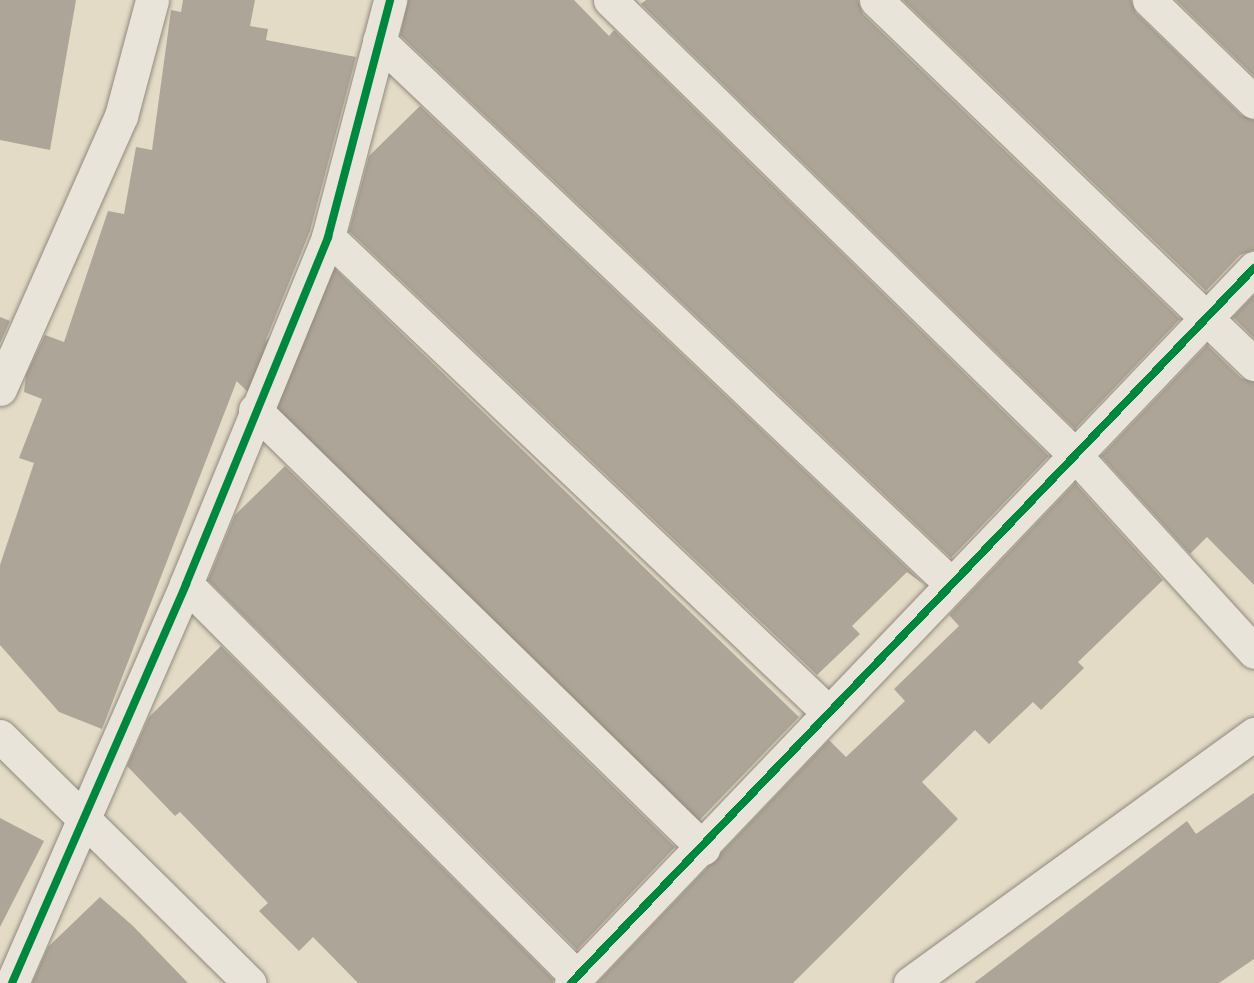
<!DOCTYPE html>
<html>
<head>
<meta charset="utf-8">
<style>
	body { margin:0 }
	#map { position:relative; width:1254px; height:983px; overflow:hidden; background:#e3dbc6; font-family:Alegreya,serif }
	div>[style] { position:absolute }
	[style*='--x'] { left:calc(var(--x)*1px); top:calc(var(--y)*1px); width:calc(var(--w)*1px); rotate:calc(var(--a)*1deg) }
	.building>* { inset:0; background:#ada698; transform-origin:0 0 }
	.roads { filter:drop-shadow(0 0 2px #908a7d) drop-shadow(0 0 2px #908a7d) }
	.minor>* { height:33px; margin:-16.5px; padding:0 16.5px; transform-origin:16.5px; border-radius:16.5px; background:#e9e4da }
	.cycleway>* { height:8px; margin:-4px; padding:0 4px; transform-origin:4px; border-radius:4px; background:#00873e }
	span { translate:-50% -50%; white-space:nowrap; text-align:center; line-height:1.15; -webkit-text-stroke:4.5px #f5ecd2; paint-order:stroke }
</style>
</head>
<body>
<div id="map">
	<div class="building">
		<i style="clip-path:polygon(0 0,76px 0,50px 150px,0 140px)"></i>
		<i style="clip-path:polygon(183px 0,255px 0,250px 26px,268px 29px,266px 40px,356px 57px,310px 231px,250px 379px,241px 370px,102px 729px,59px 712px,0 645px,0 565px,34px 463px,19px 458px,42px 399px,24px 392px,26px 375px,45px 335px,64px 342px,108px 211px,124px 214px,136px 147px,152px 150px,171px 10px,181px 12px)"></i>
		<i style="clip-path:polygon(408px 0,574px 0,609px 36px,614px 30px,1049px 456px,951px 558px,400px 35px)"></i>
		<i style="clip-path:polygon(646px 0,858px 0,863px 14px,1180px 319px,1075px 429px,641px 4px)"></i>
		<i style="clip-path:polygon(903px 0,1131px 0,1136px 13px,1241px 115px,1254px 120px,1254px 250px,1240px 255px,1206px 291px)"></i>
		<i style="clip-path:polygon(1176px 0,1254px 0,1254px 76px)"></i>
		<i style="clip-path:polygon(420px 106px,925px 585px,907px 572px,852px 626px,860px 634px,817px 675px,349px 231px,369px 156px)"></i>
		<i style="left:335px;top:269px;width:645px;height:149px;rotate:44deg"></i>
		<i style="clip-path:polygon(1254px 295px,1254px 338px,1233px 317px)"></i>
		<i style="clip-path:polygon(0 317px,10px 321px,0 343px)"></i>
		<i style="clip-path:polygon(1207px 345px,1241px 378px,1254px 382px,1254px 585px,1207px 537px,1190px 554px,1101px 456px)"></i>
		<i style="clip-path:polygon(285px 466px,675px 847px,577px 950px,208px 580px,235px 515px)"></i>
		<i style="clip-path:polygon(1075px 483px,1163px 580px,1078px 662px,1084px 668px,1041px 710px,1033px 702px,989px 744px,975px 730px,922px 782px,958px 819px,793px 983px,597px 983px,829px 740px,846px 757px,905px 701px,894px 689px,959px 626px,949px 615px)"></i>
		<i style="clip-path:polygon(221px 646px,553px 979px,553px 983px,358px 983px,313px 937px,299px 951px,259px 911px,268px 903px,180px 812px,175px 816px,127px 766px,149px 717px)"></i>
		<i style="clip-path:polygon(1254px 793px,1254px 959px,1219px 983px,974px 983px,1187px 821px,1196px 834px)"></i>
		<i style="clip-path:polygon(0 818px,44px 841px,0 927px)"></i>
		<i style="clip-path:polygon(100px 897px,133px 926px,188px 983px,32px 983px,48px 947px)"></i>
	</div>
	<div class="roads">
		<div class="minor">
			<i style="--x:610;--y:0;--w:651;--a:44.38"></i>
			<i style="--x:1075;--y:455;--w:266;--a:47.7"></i>
			<i style="--x:876;--y:0;--w:525;--a:43.92"></i>
			<i style="--x:1149;--y:0;--w:146;--a:44.2"></i>
			<i style="--x:379;--y:41;--w:787;--a:43.51"></i>
			<i style="--x:328;--y:237;--w:690;--a:43.53"></i>
			<i style="--x:0;--y:389;--w:299;--a:-66.1"></i>
			<i style="--x:121;--y:116;--w:120;--a:-75"></i>
			<i style="--x:255;--y:410;--w:627;--a:44.35"></i>
			<i style="--x:186;--y:584;--w:554;--a:45.15"></i>
			<i style="--x:0;--y:736;--w:351;--a:44.7"></i>
			<i style="--x:12;--y:983;--w:435;--a:-66.4"></i>
			<i style="--x:186;--y:584;--w:375;--a:-67.7"></i>
			<i style="--x:328;--y:237;--w:245;--a:-75.3"></i>
			<i style="--x:571;--y:983;--w:989;--a:-46.31"></i>
			<i style="--x:910;--y:983;--w:425;--a:-35.9"></i>
		</div>
	</div>
	<div class="cycleway">
		<i style="--x:12;--y:983;--w:435;--a:-66.4"></i>
		<i style="--x:186;--y:584;--w:375;--a:-67.7"></i>
		<i style="--x:328;--y:237;--w:245;--a:-75.3"></i>
		<i style="--x:571;--y:983;--w:989;--a:-46.31"></i>
	</div>
</div>
</body>
</html>
